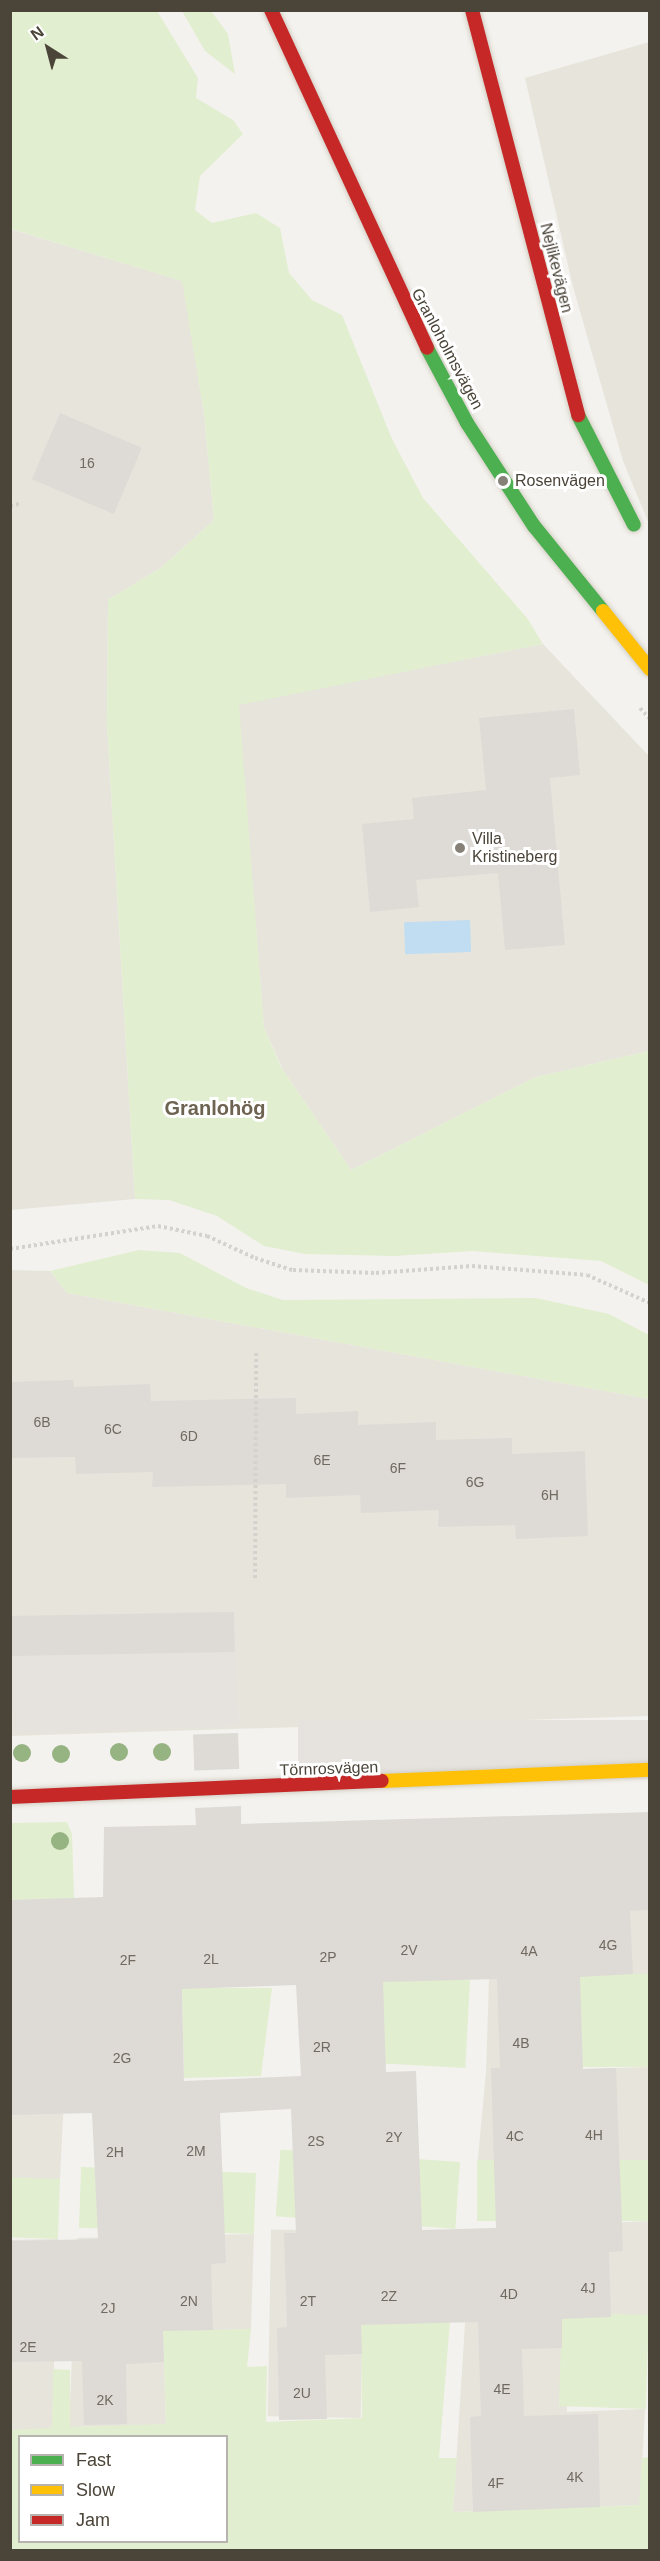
<!DOCTYPE html>
<html>
<head>
<meta charset="utf-8">
<style>
	body { margin:0 }
	#map { position:relative; width:660px; height:2561px; overflow:hidden; background:#f4f2ee; font-family:Arial,sans-serif }
	div>[style] { position:absolute }
	[style*='--x'] { left:calc(var(--x)*1px); top:calc(var(--y)*1px); width:calc(var(--w)*1px); rotate:calc(var(--a)*1deg) }
	.residential>* { inset:0; background:#e7e4dc; transform-origin:0 0 }
	.green>* { inset:0; background:#e1eecf; transform-origin:0 0 }
	.parking>* { inset:0; background:#e6e3df; transform-origin:0 0 }
	.water>* { inset:0; background:#c0ddf1; transform-origin:0 0 }
	.building>* { inset:0; background:#dedbd6; transform-origin:0 0 }
	.path>* { height:4px; margin-top:-2px; transform-origin:0; background:repeating-linear-gradient(90deg,#d3d2cc 0 3px,transparent 0 6px) }
	.roads { filter:drop-shadow(0 0 2px #d3cfc5) drop-shadow(0 0 2px #d3cfc5) }
	.fast>* { height:14px; margin:-7px; padding:0 7px; transform-origin:7px; border-radius:7px; background:#4caf50 }
	.slow>* { height:14px; margin:-7px; padding:0 7px; transform-origin:7px; border-radius:7px; background:#ffc107 }
	.jam>* { height:14px; margin:-7px; padding:0 7px; transform-origin:7px; border-radius:7px; background:#c62828 }
	.trees>* { width:18px; height:18px; margin:-9px; border-radius:50%; background:#96b382 }
	.dots>* { width:16px; height:16px; translate:-50% -50%; box-sizing:border-box; border:3px solid #fff; border-radius:50% }
	span { translate:-50% -50%; white-space:nowrap; text-align:center; line-height:1.15; -webkit-text-stroke:6px #fff; paint-order:stroke }
	.number-label { font-size:14px; color:#706a61 }
	.number-label span { -webkit-text-stroke-width:0 }
	.street-label { font-size:16px; color:#4b4439 }
	.poi-label { font-size:16px; color:#4b4439 }
	.left { translate:0 -50%; text-align:left }
	.quarter-label { font-size:20px; color:#6e6250; font-weight:700 }
	.frame { position:absolute; inset:0; border:12px solid #4b4439; pointer-events:none }
	.legend { position:absolute; left:18px; top:2435px; width:210px; height:108px; box-sizing:border-box; background:#fff; border:2px solid #b7b4b0; margin:0; padding:8px 10px; list-style:none; font-size:18px; color:#4b4439 }
	.legend li { display:flex; align-items:center; gap:12px; height:30px }
	.legend b { width:30px; border:2px solid #b7b4b0 }
	.north { position:absolute; left:18px; top:18px; width:60px; height:60px; -webkit-text-stroke:4px #fff; paint-order:stroke; rotate:324deg; font-size:16px; font-weight:700; line-height:24px; text-align:center; color:#4b4439 }
	.north::after { content:''; display:block; margin:auto; width:21px; height:27px; background:#4b4439; clip-path:polygon(50% 0,100% 100%,50% 72%,0 100%) }
</style>
</head>
<body>
<div id="map">
	<div class="residential">
		<i style="clip-path:polygon(649px 42px,649px 524px,623px 461px,573px 287px,525px 78px)"></i>
		<i style="clip-path:polygon(10px 229px,183px 281px,204px 414px,214px 520px,162px 567px,108px 600px,107px 724px,135px 1199px,11px 1210px)"></i>
		<i style="clip-path:polygon(543px 644px,649px 756px,649px 1051px,536px 1077px,351px 1170px,283px 1070px,264px 1028px,238px 704px)"></i>
		<i style="clip-path:polygon(10px 1270px,50px 1271px,67px 1293px,649px 1399px,649px 1716px,11px 1736px)"></i>
		<i style="clip-path:polygon(649px 1877px,649px 1974px,586px 1976px,581px 2069px,649px 2067px,649px 2160px,477px 2168px,486px 2072px,489px 1979px)"></i>
		<i style="clip-path:polygon(74px 1898px,60px 2179px,11px 2180px,10px 1900px)"></i>
		<i style="clip-path:polygon(649px 2221px,649px 2315px,563px 2319px,567px 2412px,645px 2409px,640px 2505px,453px 2512px,471px 2229px)"></i>
		<i style="left:364px;top:2231px;width:187px;height:93px;rotate:91deg"></i>
		<i style="clip-path:polygon(254px 2234px,251px 2329px,163px 2332px,166px 2425px,69px 2427px,77px 2238px)"></i>
		<i style="clip-path:polygon(58px 2239px,52px 2429px,11px 2430px,10px 2240px)"></i>
	</div>
	<div class="green">
		<i style="clip-path:polygon(10px 11px,157px 11px,198px 78px,196px 98px,233px 120px,243px 134px,200px 176px,195px 210px,212px 223px,256px 213px,280px 228px,289px 273px,312px 300px,342px 315px,392px 439px,423px 498px,527px 618px,543px 644px,239px 705px,264px 1028px,281px 1067px,351px 1170px,536px 1077px,649px 1051px,649px 1285px,601px 1261px,473px 1251px,394px 1256px,305px 1254px,264px 1246px,217px 1216px,169px 1200px,135px 1199px,107px 724px,108px 600px,162px 567px,214px 520px,204px 414px,182px 281px,11px 229px)"></i>
		<i style="clip-path:polygon(182px 11px,211px 11px,228px 34px,235px 74px,205px 51px)"></i>
		<i style="clip-path:polygon(139px 1250px,180px 1253px,246px 1288px,283px 1300px,536px 1298px,609px 1314px,649px 1335px,649px 1399px,67px 1293px,50px 1271px)"></i>
		<i style="clip-path:polygon(67px 1822px,72px 1834px,74px 1898px,11px 1900px,10px 1823px)"></i>
		<i style="left:649px;top:1974px;width:93px;height:69px;rotate:90deg"></i>
		<i style="left:470px;top:1980px;width:88px;height:87px;rotate:93deg"></i>
		<i style="clip-path:polygon(182px 1988px,272px 1988px,261px 2076px,184px 2078px)"></i>
		<i style="left:649px;top:2160px;width:61px;height:172px;rotate:90deg"></i>
		<i style="left:460px;top:2162px;width:67px;height:180px;rotate:94deg"></i>
		<i style="left:256px;top:2173px;width:61px;height:175px;rotate:92deg"></i>
		<i style="left:60px;top:2179px;width:60px;height:49px;rotate:92deg"></i>
		<i style="left:649px;top:2315px;width:94px;height:87px;rotate:92deg"></i>
		<i style="clip-path:polygon(evenodd,450px 2321px,439px 2458px,457px 2458px,453px 2512px,639px 2505px,642px 2458px,649px 2457px,649px 2550px,11px 2550px,10px 2430px,52px 2428px,53px 2369px,70px 2370px,70px 2427px,166px 2424px,163px 2331px,251px 2329px,247px 2367px,267px 2366px,266px 2422px,362px 2418px,361px 2325px,450px 2321px,20px 2436px,226px 2436px,226px 2542px,20px 2542px,20px 2436px)"></i>
	</div>
	<div class="parking">
		<i style="left:235px;top:1610px;width:116px;height:225px;rotate:88deg"></i>
		<i style="left:649px;top:1720px;width:59px;height:351px;rotate:90deg"></i>
	</div>
	<div class="water">
		<i style="left:470px;top:920px;width:32px;height:66px;rotate:88deg"></i>
	</div>
	<div class="building">
		<i style="left:60px;top:413px;width:89px;height:72px;rotate:23deg"></i>
		<i style="clip-path:polygon(574px 709px,580px 775px,550px 778px,565px 945px,505px 950px,498px 873px,416px 880px,419px 907px,370px 912px,362px 824px,414px 819px,412px 798px,486px 790px,479px 718px)"></i>
		<i style="clip-path:polygon(73px 1380px,74px 1387px,150px 1384px,151px 1401px,296px 1398px,296px 1414px,358px 1411px,358px 1425px,436px 1422px,436px 1440px,512px 1438px,512px 1454px,585px 1451px,588px 1536px,516px 1539px,515px 1525px,438px 1527px,439px 1510px,361px 1513px,360px 1495px,286px 1498px,286px 1484px,152px 1487px,153px 1472px,76px 1474px,75px 1457px,10px 1458px,10px 1382px)"></i>
		<i style="left:234px;top:1612px;width:40px;height:224px;rotate:89deg"></i>
		<i style="left:238px;top:1733px;width:36px;height:45px;rotate:88deg"></i>
		<i style="clip-path:polygon(evenodd,241px 1806px,241px 1824px,650px 1812px,650px 1910px,630px 1911px,633px 1974px,580px 1977px,583px 2069px,616px 2068px,623px 2251px,609px 2252px,611px 2317px,562px 2319px,562px 2348px,522px 2349px,524px 2416px,598px 2414px,600px 2507px,473px 2512px,470px 2417px,481px 2416px,478px 2322px,361px 2325px,362px 2354px,325px 2355px,327px 2419px,279px 2420px,277px 2328px,287px 2327px,284px 2233px,296px 2233px,291px 2109px,220px 2113px,226px 2263px,211px 2264px,213px 2330px,163px 2331px,164px 2362px,126px 2364px,127px 2424px,84px 2425px,82px 2361px,10px 2362px,10px 2241px,98px 2239px,92px 2113px,10px 2115px,10px 1900px,103px 1897px,104px 1827px,196px 1825px,195px 1808px,241px 1806px,497px 1979px,500px 2068px,491px 2068px,496px 2228px,422px 2230px,416px 2071px,386px 2072px,383px 1982px,497px 1979px,241px 1806px,296px 1985px,301px 2076px,184px 2081px,182px 1989px,296px 1985px)"></i>
	</div>
	<div class="path">
		<i style="--x:10;--y:506;--w:12;--a:-14"></i>
		<i style="--x:640;--y:708;--w:15;--a:48"></i>
		<i style="--x:10;--y:1249;--w:150;--a:-8.8"></i>
		<i style="--x:158;--y:1226;--w:50;--a:11.5"></i>
		<i style="--x:207;--y:1236;--w:53;--a:24.6"></i>
		<i style="--x:255;--y:1258;--w:40;--a:18"></i>
		<i style="--x:293;--y:1270;--w:83;--a:2.1"></i>
		<i style="--x:376;--y:1273;--w:96;--a:-4.2"></i>
		<i style="--x:472;--y:1266;--w:115;--a:4.5"></i>
		<i style="--x:587;--y:1275;--w:69;--a:24"></i>
		<i style="--x:255;--y:1578;--w:227;--a:-89.7"></i>
	</div>
	<div class="roads">
		<div class="fast">
			<i style="--x:427;--y:348;--w:85;--a:61.9"></i>
			<i style="--x:467;--y:423;--w:123;--a:57"></i>
			<i style="--x:534;--y:526;--w:109;--a:50.9"></i>
			<i style="--x:578;--y:415;--w:123;--a:63"></i>
		</div>
		<div class="slow">
			<i style="--x:603;--y:611;--w:75;--a:51"></i>
			<i style="--x:382;--y:1781;--w:268;--a:-2.4"></i>
		</div>
		<div class="jam">
			<i style="--x:271;--y:10;--w:372;--a:65.2"></i>
			<i style="--x:472;--y:10;--w:419;--a:75.3"></i>
			<i style="--x:10;--y:1797;--w:372;--a:-2.5"></i>
		</div>
	</div>
	<div class="trees">
		<i style="left:119px;top:1752px"></i>
		<i style="left:162px;top:1752px"></i>
		<i style="left:22px;top:1753px"></i>
		<i style="left:61px;top:1754px"></i>
		<i style="left:60px;top:1841px"></i>
	</div>
	<div class="dots">
		<i style="left:503px;top:481px;background:#868178"></i>
		<i style="left:460px;top:848px;background:#868178"></i>
	</div>
	<div class="number-label">
		<span style="left:87px;top:463px">16</span>
		<span style="left:42px;top:1422px">6B</span>
		<span style="left:113px;top:1429px">6C</span>
		<span style="left:189px;top:1436px">6D</span>
		<span style="left:322px;top:1460px">6E</span>
		<span style="left:398px;top:1468px">6F</span>
		<span style="left:475px;top:1482px">6G</span>
		<span style="left:550px;top:1495px">6H</span>
		<span style="left:608px;top:1945px">4G</span>
		<span style="left:409px;top:1950px">2V</span>
		<span style="left:529px;top:1951px">4A</span>
		<span style="left:328px;top:1957px">2P</span>
		<span style="left:211px;top:1959px">2L</span>
		<span style="left:128px;top:1960px">2F</span>
		<span style="left:521px;top:2043px">4B</span>
		<span style="left:322px;top:2047px">2R</span>
		<span style="left:122px;top:2058px">2G</span>
		<span style="left:594px;top:2135px">4H</span>
		<span style="left:515px;top:2136px">4C</span>
		<span style="left:394px;top:2137px">2Y</span>
		<span style="left:316px;top:2141px">2S</span>
		<span style="left:196px;top:2151px">2M</span>
		<span style="left:115px;top:2152px">2H</span>
		<span style="left:588px;top:2288px">4J</span>
		<span style="left:509px;top:2294px">4D</span>
		<span style="left:389px;top:2296px">2Z</span>
		<span style="left:189px;top:2301px">2N</span>
		<span style="left:308px;top:2301px">2T</span>
		<span style="left:108px;top:2308px">2J</span>
		<span style="left:28px;top:2347px">2E</span>
		<span style="left:502px;top:2389px">4E</span>
		<span style="left:302px;top:2393px">2U</span>
		<span style="left:105px;top:2400px">2K</span>
		<span style="left:575px;top:2477px">4K</span>
		<span style="left:496px;top:2483px">4F</span>
	</div>
	<div class="street-label">
		<span style="left:556px;top:268px;rotate:76deg">Nejlikevägen</span>
		<span style="left:447px;top:349px;rotate:62deg">Granloholmsvägen</span>
		<span style="left:329px;top:1769px;rotate:-2deg">Törnrosvägen</span>
	</div>
	<div class="poi-label">
		<span class="left" style="left:515px;top:481px">Rosenvägen</span>
		<span class="left" style="left:472px;top:848px">Villa<br>Kristineberg</span>
	</div>
	<div class="quarter-label">
		<span style="left:215px;top:1108px">Granlohög</span>
	</div>
	<div class="frame"></div>
	<ul class="legend">
	<li><b style="height:8px;background:#4caf50"></b>Fast</li>
	<li><b style="height:8px;background:#ffc107"></b>Slow</li>
	<li><b style="height:8px;background:#c62828"></b>Jam</li>
	</ul>
	<div class="north">N</div>
</div>
</body>
</html>
